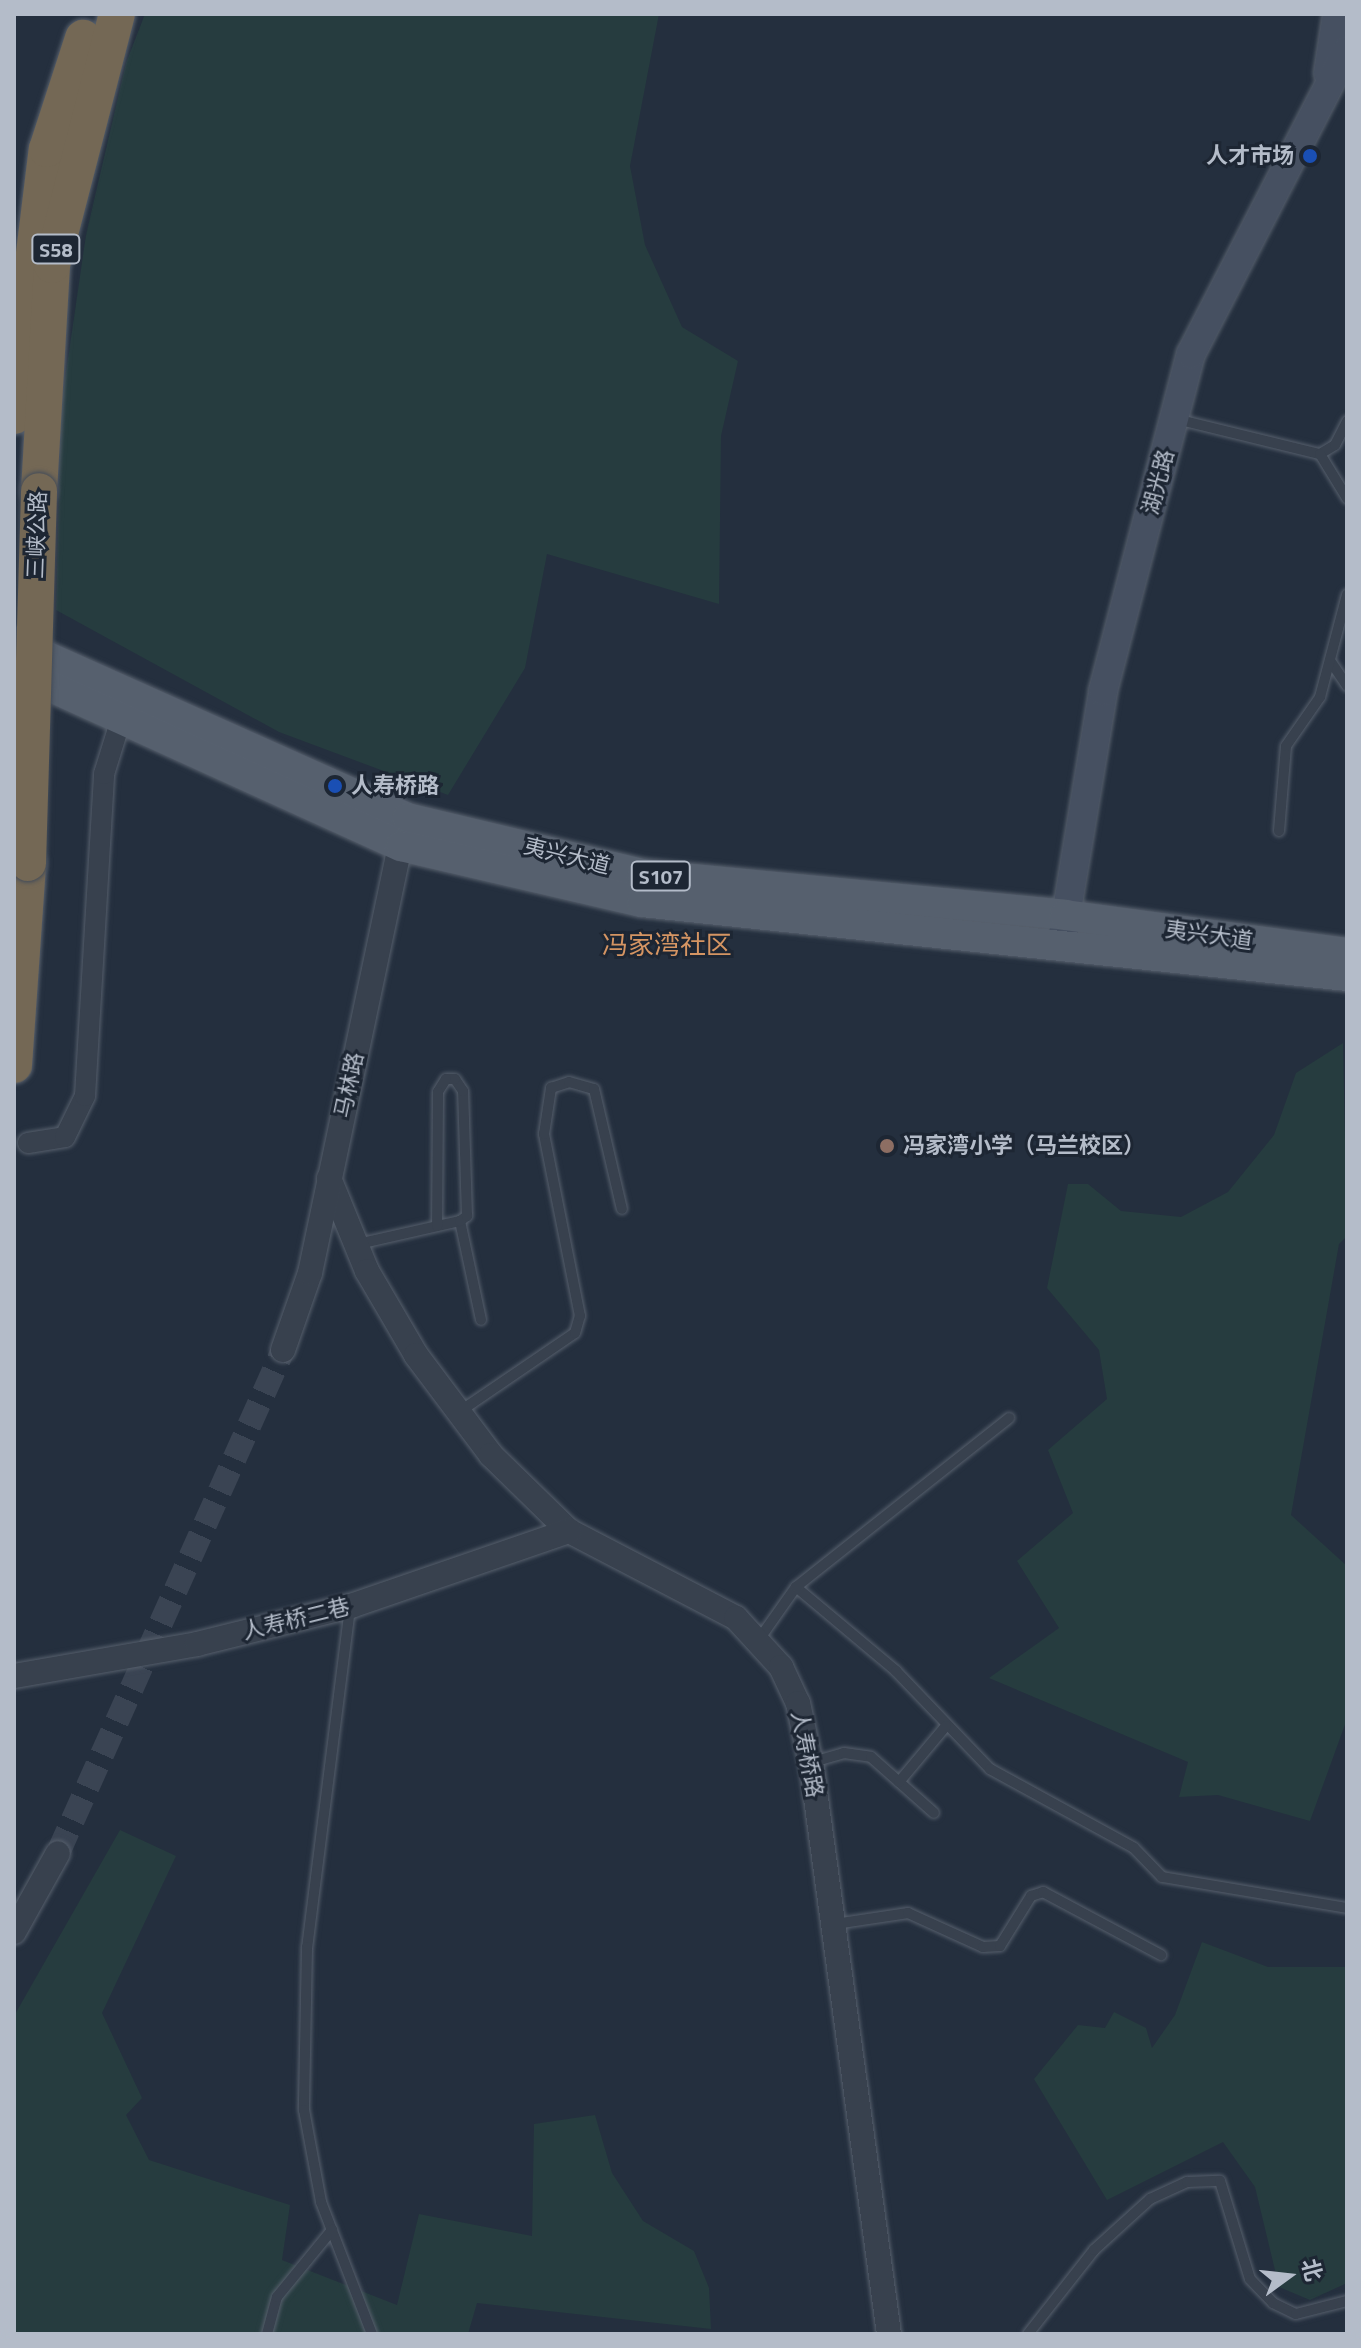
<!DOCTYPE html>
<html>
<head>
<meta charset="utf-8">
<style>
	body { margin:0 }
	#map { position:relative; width:1361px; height:2348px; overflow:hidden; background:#242f3e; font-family:"Titillium Web","Noto Sans SC",sans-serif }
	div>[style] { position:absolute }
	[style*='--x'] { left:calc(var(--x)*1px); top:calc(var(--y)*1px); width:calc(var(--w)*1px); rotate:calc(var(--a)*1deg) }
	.green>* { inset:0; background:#263c3f }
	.tertiary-tunnel>* { height:24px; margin-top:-12px; transform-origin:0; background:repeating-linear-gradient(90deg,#3a4453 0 24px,transparent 0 36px) }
	.roads { filter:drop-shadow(0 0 2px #565f6c) drop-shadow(0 0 2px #565f6c) }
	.service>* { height:10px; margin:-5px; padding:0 5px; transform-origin:5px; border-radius:5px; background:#38414e }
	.minor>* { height:20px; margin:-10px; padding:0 10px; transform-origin:10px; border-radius:10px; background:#38414e }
	.tertiary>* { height:24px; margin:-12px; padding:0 12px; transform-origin:12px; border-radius:12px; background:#38414e }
	.secondary>* { height:28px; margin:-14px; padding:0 14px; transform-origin:14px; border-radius:14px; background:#465061 }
	.primary>* { height:30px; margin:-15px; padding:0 15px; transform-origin:15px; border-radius:15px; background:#56606e }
	.motorway>* { height:36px; margin:-18px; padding:0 18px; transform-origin:18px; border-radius:18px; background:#746855 }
	.bridges { filter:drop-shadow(0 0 2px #434c59) drop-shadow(0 0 2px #434c59) }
	.motorway-bridge>* { height:36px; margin:-18px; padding:0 18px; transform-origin:18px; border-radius:18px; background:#746855 }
	.dots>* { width:22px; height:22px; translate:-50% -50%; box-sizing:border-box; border:4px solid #1d2633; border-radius:50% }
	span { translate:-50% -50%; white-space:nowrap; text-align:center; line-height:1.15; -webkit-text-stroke:6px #1d2633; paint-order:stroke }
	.shield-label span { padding:2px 6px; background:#1d2633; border:2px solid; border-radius:6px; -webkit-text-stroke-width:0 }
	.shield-label { font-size:20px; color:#b4bcc9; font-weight:700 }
	.poi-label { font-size:22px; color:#b4bcc9; font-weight:700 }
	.right { translate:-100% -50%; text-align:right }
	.left { translate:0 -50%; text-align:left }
	.street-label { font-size:22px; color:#b4bcc9 }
	.quarter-label { font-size:26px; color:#d59563 }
	.frame { position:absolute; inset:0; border:16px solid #b4bcc9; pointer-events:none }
	.north { position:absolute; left:1249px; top:2236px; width:80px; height:80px; -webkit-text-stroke:6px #1d2633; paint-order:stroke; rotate:75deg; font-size:22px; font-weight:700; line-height:32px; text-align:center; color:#b4bcc9 }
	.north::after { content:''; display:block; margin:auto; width:28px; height:36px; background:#b4bcc9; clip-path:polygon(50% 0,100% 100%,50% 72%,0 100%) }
</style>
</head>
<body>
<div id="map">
	<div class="green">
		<i style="clip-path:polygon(145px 14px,659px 14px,630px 166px,645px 245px,682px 327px,738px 361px,721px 436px,719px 604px,547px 554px,525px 668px,448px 795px,279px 732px,56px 610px,61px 407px,86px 235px,126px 63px)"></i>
		<i style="clip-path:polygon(1343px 1043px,1347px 1236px,1339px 1244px,1291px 1515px,1347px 1566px,1347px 1719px,1310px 1821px,1218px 1795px,1179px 1797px,1188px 1762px,989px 1678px,1059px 1628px,1017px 1561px,1073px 1513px,1048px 1450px,1107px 1399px,1099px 1350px,1047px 1288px,1068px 1184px,1088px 1184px,1121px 1211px,1181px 1217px,1228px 1192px,1274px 1135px,1296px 1073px)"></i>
		<i style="clip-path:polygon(120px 1830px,176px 1856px,102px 2013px,142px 2098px,126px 2115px,149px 2160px,290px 2205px,282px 2260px,397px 2305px,419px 2214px,532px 2236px,534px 2124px,595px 2115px,612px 2173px,643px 2221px,694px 2251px,709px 2288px,711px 2329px,477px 2303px,468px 2334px,14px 2334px,14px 2016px)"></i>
		<i style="clip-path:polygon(1202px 1942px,1268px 1967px,1347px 1967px,1347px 2283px,1310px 2300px,1279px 2287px,1255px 2187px,1223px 2142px,1107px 2200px,1034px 2079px,1078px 2025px,1105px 2028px,1114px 2012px,1146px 2028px,1152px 2048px,1175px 2015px)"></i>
	</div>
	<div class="tertiary-tunnel">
		<i style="--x:58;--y:1853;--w:551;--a:-65.9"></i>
	</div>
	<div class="roads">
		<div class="service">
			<i style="--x:1176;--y:419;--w:148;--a:13.7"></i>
			<i style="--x:1320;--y:454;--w:17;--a:-31"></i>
			<i style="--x:1335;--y:445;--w:27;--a:-63"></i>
			<i style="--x:1320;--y:454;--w:52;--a:58.5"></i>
			<i style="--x:1331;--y:662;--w:29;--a:56"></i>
			<i style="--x:1279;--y:831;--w:85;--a:-85.3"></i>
			<i style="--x:1286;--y:746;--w:60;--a:-55.2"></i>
			<i style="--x:1320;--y:697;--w:106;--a:-75.2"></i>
			<i style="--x:460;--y:1221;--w:101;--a:78"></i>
			<i style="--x:358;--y:1244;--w:105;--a:-12.7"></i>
			<i style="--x:460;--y:1221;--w:9;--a:-36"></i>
			<i style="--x:467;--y:1216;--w:125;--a:-91.8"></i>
			<i style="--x:463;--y:1091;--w:14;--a:-124"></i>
			<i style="--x:455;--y:1079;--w:9;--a:180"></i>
			<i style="--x:446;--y:1079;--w:15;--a:122"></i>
			<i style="--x:438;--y:1092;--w:134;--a:90.4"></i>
			<i style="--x:459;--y:1412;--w:140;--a:-34.3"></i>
			<i style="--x:575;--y:1333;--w:18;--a:-74"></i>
			<i style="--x:580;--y:1316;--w:186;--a:-101.2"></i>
			<i style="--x:544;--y:1134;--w:47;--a:-81.3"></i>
			<i style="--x:551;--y:1088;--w:19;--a:-18"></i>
			<i style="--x:569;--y:1082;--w:26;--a:16"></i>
			<i style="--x:594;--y:1089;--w:123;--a:76.9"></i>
			<i style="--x:796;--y:1587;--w:131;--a:40"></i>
			<i style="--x:896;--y:1671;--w:136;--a:46.2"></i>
			<i style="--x:990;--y:1769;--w:164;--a:28.7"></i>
			<i style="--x:1134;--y:1848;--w:40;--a:46"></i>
			<i style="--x:1162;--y:1877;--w:188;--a:9.5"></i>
			<i style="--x:350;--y:1608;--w:342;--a:97.2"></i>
			<i style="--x:307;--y:1947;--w:163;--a:91.1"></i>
			<i style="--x:304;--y:2110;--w:94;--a:79.5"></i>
			<i style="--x:321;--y:2202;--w:142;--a:68.9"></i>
			<i style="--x:760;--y:1638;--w:62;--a:-54.8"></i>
			<i style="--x:796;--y:1587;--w:272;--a:-38.4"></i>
			<i style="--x:813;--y:1762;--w:32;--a:-16"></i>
			<i style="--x:844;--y:1753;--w:27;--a:8"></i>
			<i style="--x:871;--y:1757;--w:84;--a:41.6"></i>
			<i style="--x:899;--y:1782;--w:73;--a:-50"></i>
			<i style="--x:835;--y:1924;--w:74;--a:-8.6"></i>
			<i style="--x:908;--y:1913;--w:82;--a:24.4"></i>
			<i style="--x:983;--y:1947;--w:17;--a:-3"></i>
			<i style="--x:1000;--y:1946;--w:59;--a:-58.2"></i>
			<i style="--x:1031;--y:1896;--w:13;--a:-18"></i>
			<i style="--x:1043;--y:1892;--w:134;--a:28.1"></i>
			<i style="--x:267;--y:2334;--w:38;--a:-75"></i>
			<i style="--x:277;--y:2297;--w:87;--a:-50.6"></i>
			<i style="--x:1028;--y:2334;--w:107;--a:-51.8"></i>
			<i style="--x:1094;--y:2250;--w:76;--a:-42.3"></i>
			<i style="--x:1150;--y:2199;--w:41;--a:-24.7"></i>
			<i style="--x:1187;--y:2182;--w:33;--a:-2"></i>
			<i style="--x:1220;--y:2181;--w:102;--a:73"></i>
			<i style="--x:1250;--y:2279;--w:33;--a:46"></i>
			<i style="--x:1273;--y:2303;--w:25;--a:26"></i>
			<i style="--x:1296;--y:2314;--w:53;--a:-14.3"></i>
		</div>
		<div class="minor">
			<i style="--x:28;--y:1143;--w:37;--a:-9"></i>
			<i style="--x:65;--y:1137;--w:46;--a:-64"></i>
			<i style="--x:85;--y:1096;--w:323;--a:-86.6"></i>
			<i style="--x:104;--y:774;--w:58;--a:-72.8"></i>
		</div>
		<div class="tertiary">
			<i style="--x:329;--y:1178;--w:100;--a:67.8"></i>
			<i style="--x:367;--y:1271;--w:97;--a:59.7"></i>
			<i style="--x:416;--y:1355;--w:125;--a:53.1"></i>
			<i style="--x:491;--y:1455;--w:109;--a:44.3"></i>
			<i style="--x:569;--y:1531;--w:188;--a:27.5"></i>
			<i style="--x:736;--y:1618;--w:67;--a:47.4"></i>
			<i style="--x:781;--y:1667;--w:40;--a:65"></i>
			<i style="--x:798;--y:1703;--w:67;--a:78"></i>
			<i style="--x:812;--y:1769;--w:570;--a:82.24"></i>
			<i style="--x:283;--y:1350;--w:82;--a:-70.7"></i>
			<i style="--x:310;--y:1273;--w:455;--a:-78.1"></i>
			<i style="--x:14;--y:1676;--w:186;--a:-9.9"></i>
			<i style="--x:197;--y:1644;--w:159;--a:-13.9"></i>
			<i style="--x:351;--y:1606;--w:231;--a:-19"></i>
			<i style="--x:14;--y:1932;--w:90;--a:-60.9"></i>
		</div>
		<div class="secondary">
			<i style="--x:1328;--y:73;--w:60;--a:-81.3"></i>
			<i style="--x:1061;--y:946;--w:258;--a:-80.6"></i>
			<i style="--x:1103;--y:691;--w:348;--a:-75.4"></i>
			<i style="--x:1191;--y:354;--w:342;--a:-62.8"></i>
		</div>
		<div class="primary">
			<i style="--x:14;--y:642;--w:431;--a:24.1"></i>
			<i style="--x:407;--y:818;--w:242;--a:13.4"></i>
			<i style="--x:642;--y:874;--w:425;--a:5.5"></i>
			<i style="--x:1065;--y:915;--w:285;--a:7.7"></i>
			<i style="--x:14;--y:670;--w:425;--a:24.5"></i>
			<i style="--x:401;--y:846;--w:247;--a:13.1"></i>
			<i style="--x:642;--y:902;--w:709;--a:5.99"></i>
		</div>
		<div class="motorway">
			<i style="--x:14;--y:416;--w:269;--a:-83"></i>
			<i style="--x:47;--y:149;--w:117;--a:-72"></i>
			<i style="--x:39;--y:491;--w:226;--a:-86.7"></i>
			<i style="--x:52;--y:265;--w:259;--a:-75.5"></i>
			<i style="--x:14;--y:1065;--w:202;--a:-86"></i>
		</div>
	</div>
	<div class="bridges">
		<div class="motorway-bridge">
			<i style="--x:28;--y:863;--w:372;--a:-88.3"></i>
		</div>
	</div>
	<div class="dots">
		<i style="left:1310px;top:156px;background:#1a4fb4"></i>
		<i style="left:335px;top:786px;background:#1a4fb4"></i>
		<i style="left:887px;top:1146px;background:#8d6e63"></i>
	</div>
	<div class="shield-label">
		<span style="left:56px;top:249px">S58</span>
		<span style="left:661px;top:876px">S107</span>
	</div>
	<div class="poi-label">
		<span class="right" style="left:1294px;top:156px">人才市场</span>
		<span class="left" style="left:351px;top:786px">人寿桥路</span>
		<span class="left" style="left:903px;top:1146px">冯家湾小学（马兰校区）</span>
	</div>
	<div class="street-label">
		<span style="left:1158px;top:482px;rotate:-75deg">湖光路</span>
		<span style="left:37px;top:535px;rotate:-88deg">三峡公路</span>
		<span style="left:567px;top:856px;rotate:14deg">夷兴大道</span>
		<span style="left:1209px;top:935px;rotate:8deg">夷兴大道</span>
		<span style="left:349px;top:1085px;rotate:-78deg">马林路</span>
		<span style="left:296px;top:1619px;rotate:-14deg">人寿桥二巷</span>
		<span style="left:807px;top:1754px;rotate:79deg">人寿桥路</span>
	</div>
	<div class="quarter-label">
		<span style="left:667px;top:945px">冯家湾社区</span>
	</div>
	<div class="frame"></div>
	<div class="north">北</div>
</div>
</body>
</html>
